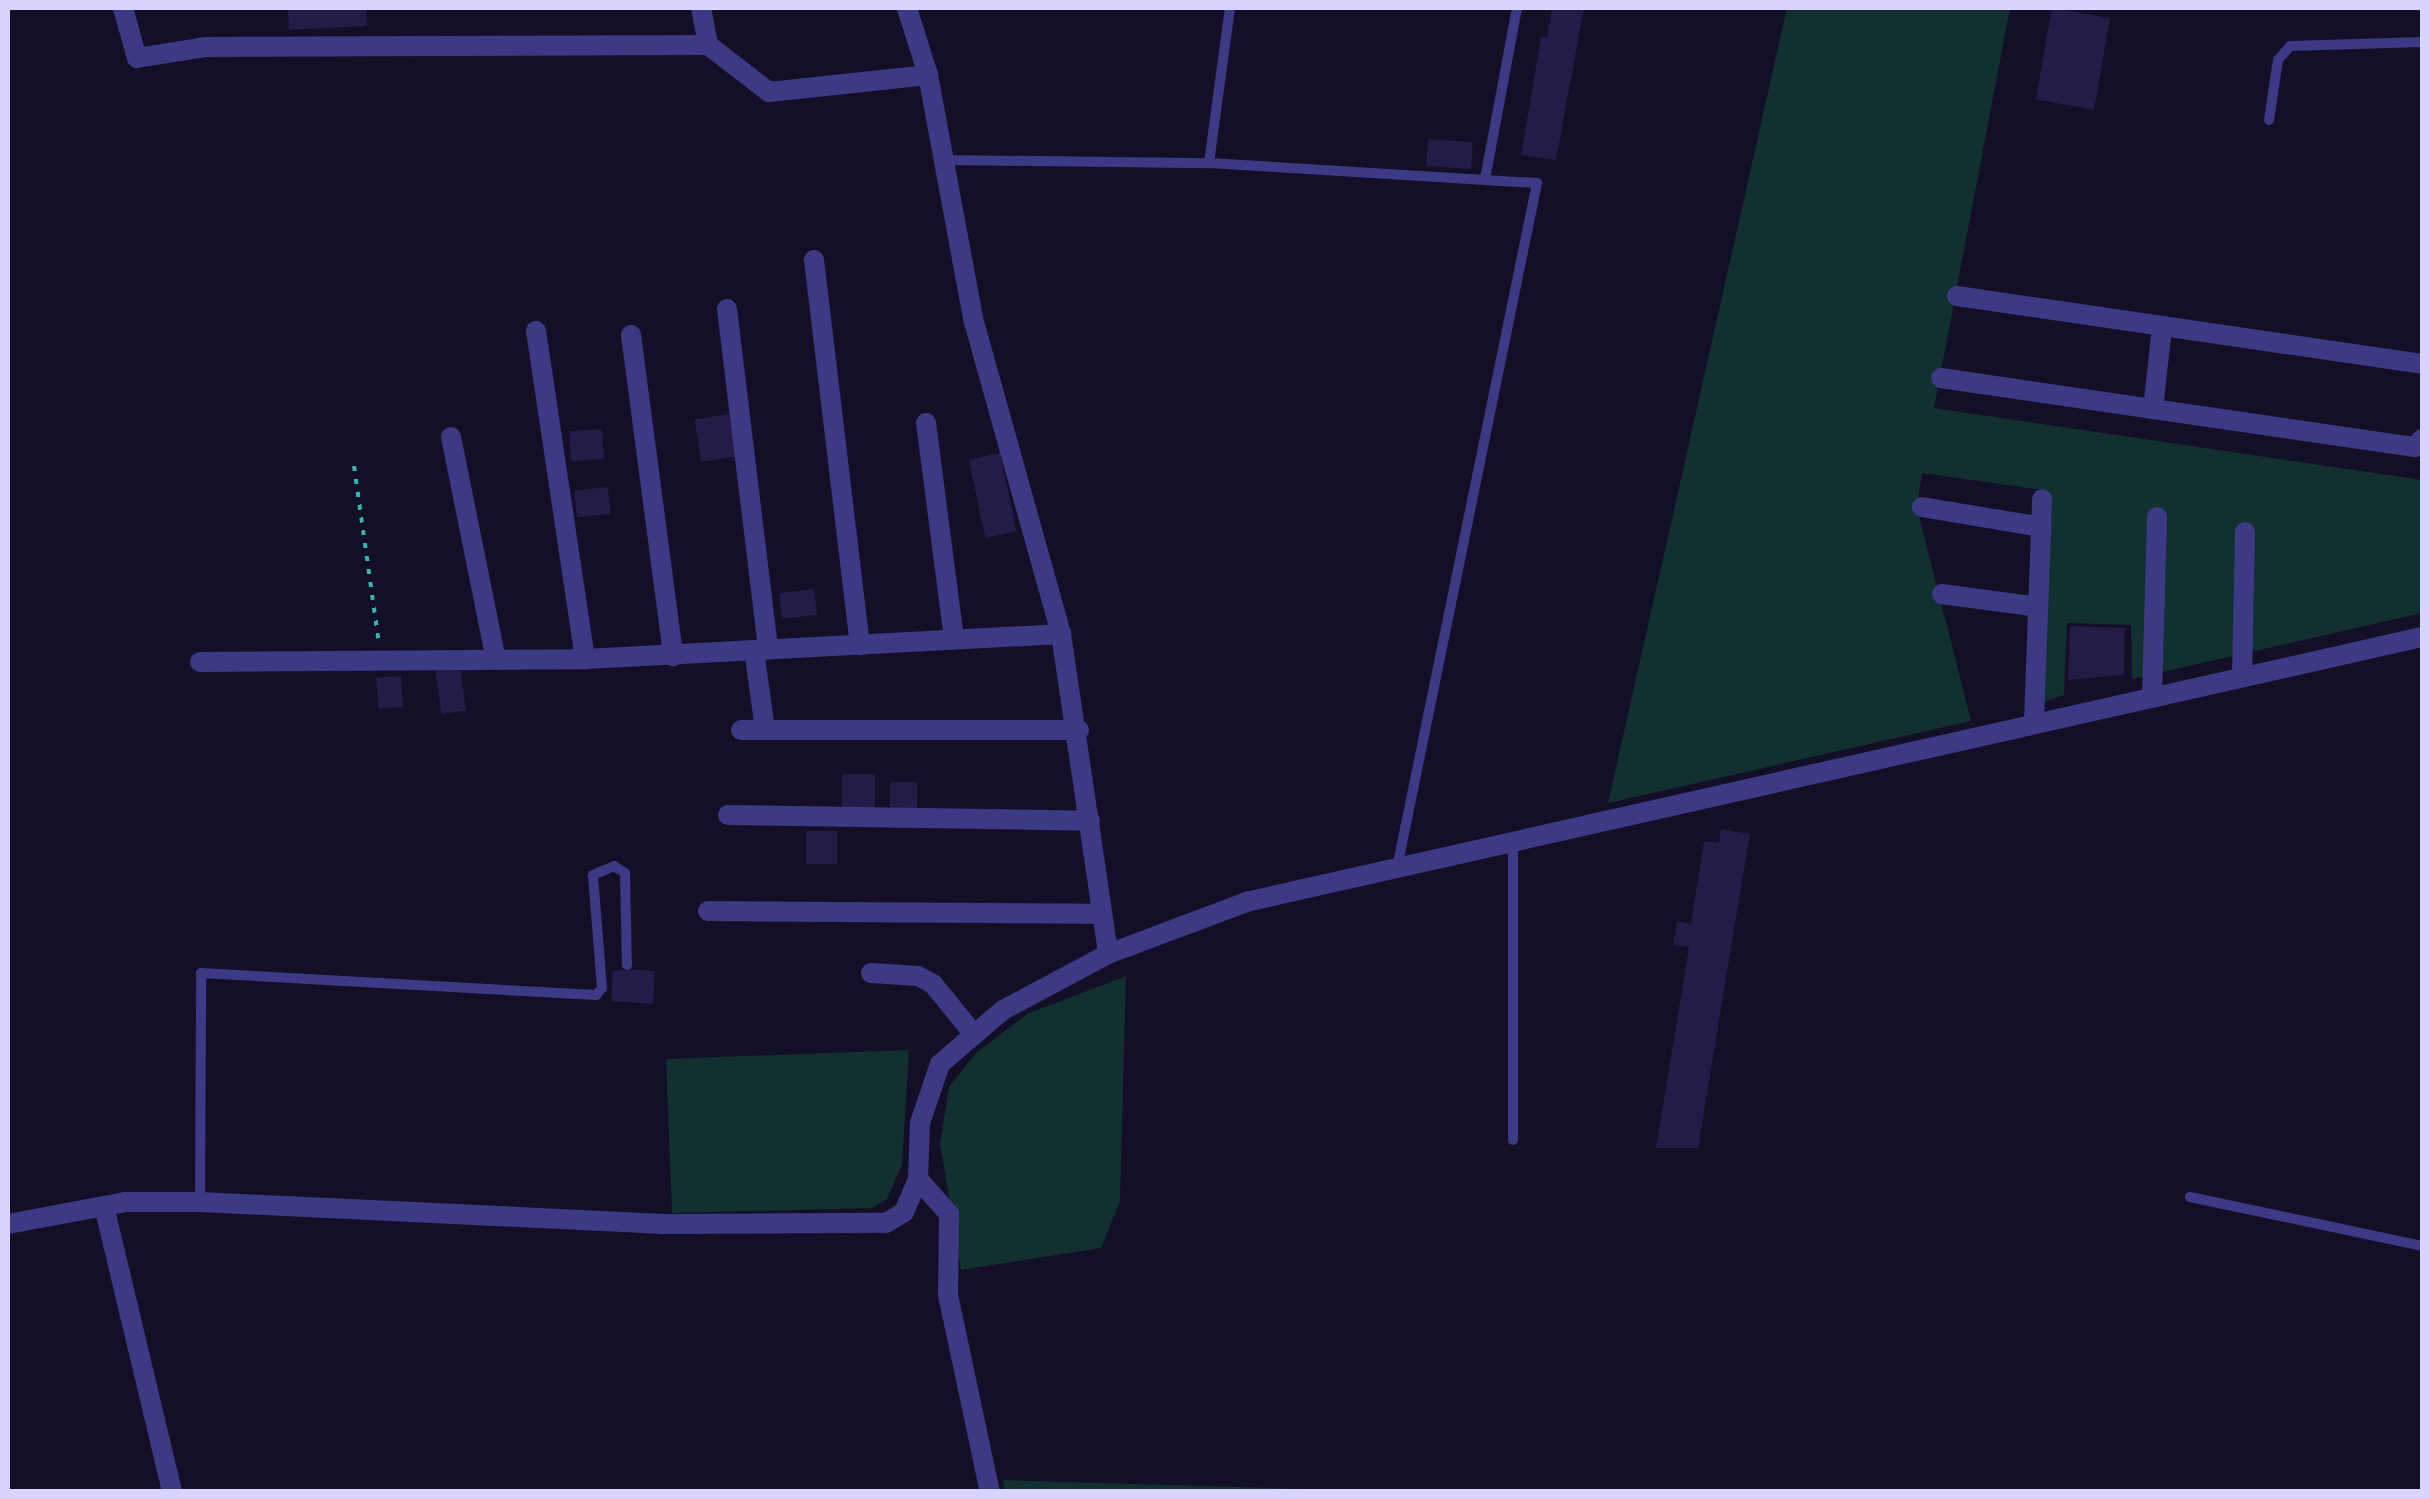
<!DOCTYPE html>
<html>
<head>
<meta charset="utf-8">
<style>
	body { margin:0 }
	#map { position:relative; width:2430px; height:1499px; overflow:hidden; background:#130f26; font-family:Barlow,sans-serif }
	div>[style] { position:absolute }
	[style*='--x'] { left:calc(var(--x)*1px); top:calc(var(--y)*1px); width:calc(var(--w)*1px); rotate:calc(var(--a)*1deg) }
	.green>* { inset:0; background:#12302f }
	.building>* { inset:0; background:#241b47; transform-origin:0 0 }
	.path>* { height:4px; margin-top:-2px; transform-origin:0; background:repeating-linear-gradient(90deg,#2fb8b0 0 5px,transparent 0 13px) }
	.lane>* { height:10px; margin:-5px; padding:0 5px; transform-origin:5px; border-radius:5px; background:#3d3a85 }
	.street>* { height:20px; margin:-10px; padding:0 10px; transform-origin:10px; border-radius:10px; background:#3d3a85 }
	span { translate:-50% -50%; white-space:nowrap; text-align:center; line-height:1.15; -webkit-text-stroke:10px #130f26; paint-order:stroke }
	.frame { position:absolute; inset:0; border:10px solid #d9d4ff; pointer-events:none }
</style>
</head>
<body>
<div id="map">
	<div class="green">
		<i style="clip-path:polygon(1787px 8px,2010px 8px,1934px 408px,2422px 480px,2422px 613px,2132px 679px,2131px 625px,2067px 623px,2064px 695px,2043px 702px,2050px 491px,1922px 473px,1917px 508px,1971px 721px,1608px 803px)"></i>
		<i style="clip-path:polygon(1126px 976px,1120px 1201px,1101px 1248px,961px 1270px,940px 1144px,949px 1087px,976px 1053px,1027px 1014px)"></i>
		<i style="clip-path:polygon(909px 1050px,902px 1165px,887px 1199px,872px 1208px,672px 1213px,666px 1059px)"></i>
		<i style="clip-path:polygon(1003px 1480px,1374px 1491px,1005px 1492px)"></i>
	</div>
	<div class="building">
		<i style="clip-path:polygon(288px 8px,366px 8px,367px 26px,289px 30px)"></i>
		<i style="clip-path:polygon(1552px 8px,1584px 8px,1556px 160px,1521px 155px,1541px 37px,1547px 38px)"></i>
		<i style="left:2052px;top:8px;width:59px;height:93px;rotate:10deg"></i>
		<i style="left:1428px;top:139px;width:45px;height:27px;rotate:4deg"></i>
		<i style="left:729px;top:414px;width:43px;height:35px;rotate:81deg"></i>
		<i style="left:602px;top:429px;width:30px;height:33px;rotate:86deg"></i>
		<i style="left:1000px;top:453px;width:80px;height:32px;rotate:78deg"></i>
		<i style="left:608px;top:487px;width:27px;height:34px;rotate:84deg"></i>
		<i style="left:814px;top:589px;width:26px;height:35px;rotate:83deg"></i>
		<i style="clip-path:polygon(2070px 626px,2125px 628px,2124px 675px,2068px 680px)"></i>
		<i style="left:460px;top:667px;width:44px;height:25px;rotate:82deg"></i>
		<i style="left:401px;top:676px;width:31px;height:25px;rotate:86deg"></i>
		<i style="left:842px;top:774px;width:33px;height:33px"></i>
		<i style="left:890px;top:782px;width:27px;height:26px"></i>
		<i style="clip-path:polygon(1721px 829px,1750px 834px,1698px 1148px,1656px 1148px,1689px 947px,1673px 945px,1677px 921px,1691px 924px,1704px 841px,1719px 843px)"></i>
		<i style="left:806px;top:831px;width:31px;height:33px"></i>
		<i style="clip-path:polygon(630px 969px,655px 971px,653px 1004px,611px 1001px,613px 971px)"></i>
	</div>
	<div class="path">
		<i style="--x:354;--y:466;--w:179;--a:82"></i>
	</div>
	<div class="lane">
		<i style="--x:2269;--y:120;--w:61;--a:-81.5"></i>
		<i style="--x:2278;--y:60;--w:18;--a:-49"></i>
		<i style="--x:2290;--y:46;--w:132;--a:-1.7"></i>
		<i style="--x:945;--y:160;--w:264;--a:0.7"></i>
		<i style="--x:1209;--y:163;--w:329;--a:3.5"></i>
		<i style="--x:1537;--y:183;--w:699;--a:101.55"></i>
		<i style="--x:1209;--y:163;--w:156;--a:-82.3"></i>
		<i style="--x:1485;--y:179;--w:174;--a:-79.4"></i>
		<i style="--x:1513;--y:841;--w:299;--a:90"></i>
		<i style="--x:2190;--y:1197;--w:237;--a:11.9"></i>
		<i style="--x:200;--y:1202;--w:229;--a:-89.7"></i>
		<i style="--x:201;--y:973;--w:396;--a:3.2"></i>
		<i style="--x:596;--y:995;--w:9;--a:-49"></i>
		<i style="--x:602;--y:988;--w:113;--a:-94.6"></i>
		<i style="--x:593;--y:875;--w:23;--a:-23"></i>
		<i style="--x:614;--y:866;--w:13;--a:32"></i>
		<i style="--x:625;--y:873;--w:92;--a:88.8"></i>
	</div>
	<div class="street">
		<i style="--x:123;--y:8;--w:52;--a:74.4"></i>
		<i style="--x:137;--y:58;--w:70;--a:-9.1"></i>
		<i style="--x:206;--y:47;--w:502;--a:-0.23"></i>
		<i style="--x:708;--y:45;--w:77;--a:37.6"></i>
		<i style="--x:769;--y:92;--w:160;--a:-6.1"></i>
		<i style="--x:701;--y:8;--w:38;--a:79"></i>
		<i style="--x:907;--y:8;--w:70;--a:72.6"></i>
		<i style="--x:928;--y:75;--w:251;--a:79.5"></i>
		<i style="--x:974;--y:322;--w:324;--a:74.4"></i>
		<i style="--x:1061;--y:634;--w:323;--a:81.6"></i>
		<i style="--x:814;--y:260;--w:388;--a:83.2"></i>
		<i style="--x:1957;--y:296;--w:470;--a:8.3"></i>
		<i style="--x:727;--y:309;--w:343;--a:83.1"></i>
		<i style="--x:536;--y:331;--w:332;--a:81.5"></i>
		<i style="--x:631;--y:335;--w:324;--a:82.5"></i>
		<i style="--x:1941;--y:378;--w:479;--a:8.3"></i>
		<i style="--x:2415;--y:447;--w:11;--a:-49"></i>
		<i style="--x:2153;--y:409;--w:82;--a:-83.7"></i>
		<i style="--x:926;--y:423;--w:218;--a:82.6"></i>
		<i style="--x:451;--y:437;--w:223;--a:78.6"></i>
		<i style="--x:1922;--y:507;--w:121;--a:9.5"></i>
		<i style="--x:1942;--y:594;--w:97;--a:7.7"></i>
		<i style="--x:754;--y:650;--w:80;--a:82.1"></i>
		<i style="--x:200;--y:662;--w:385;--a:-0.4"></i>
		<i style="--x:585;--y:659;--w:477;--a:-3"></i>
		<i style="--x:2242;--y:676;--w:144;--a:-88.8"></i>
		<i style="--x:2152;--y:696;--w:179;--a:-88.4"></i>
		<i style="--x:2034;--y:721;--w:222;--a:-87.9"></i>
		<i style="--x:741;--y:730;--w:338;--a:0"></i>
		<i style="--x:728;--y:815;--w:362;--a:0.9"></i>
		<i style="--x:708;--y:911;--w:392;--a:0.4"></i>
		<i style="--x:871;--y:973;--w:47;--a:3.7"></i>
		<i style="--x:918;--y:976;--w:17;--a:28"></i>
		<i style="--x:933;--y:984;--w:62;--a:50.9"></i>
		<i style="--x:918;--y:1179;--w:47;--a:48.5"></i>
		<i style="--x:949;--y:1214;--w:81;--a:90.7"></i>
		<i style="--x:948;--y:1295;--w:201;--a:78"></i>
		<i style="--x:104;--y:1206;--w:294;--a:76.6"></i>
		<i style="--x:8;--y:1224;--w:119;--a:-10.6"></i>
		<i style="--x:125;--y:1202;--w:75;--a:0"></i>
		<i style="--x:200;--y:1202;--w:465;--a:2.7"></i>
		<i style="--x:664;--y:1224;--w:222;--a:-0.3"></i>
		<i style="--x:886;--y:1223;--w:21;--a:-31"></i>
		<i style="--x:904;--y:1212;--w:36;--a:-67"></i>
		<i style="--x:918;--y:1179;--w:56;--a:-88"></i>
		<i style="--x:920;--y:1123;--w:62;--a:-71.3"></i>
		<i style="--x:940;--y:1064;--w:83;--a:-40.6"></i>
		<i style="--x:1003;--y:1010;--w:119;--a:-28.1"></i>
		<i style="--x:1108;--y:954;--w:147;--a:-20.6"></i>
		<i style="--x:1246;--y:902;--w:1205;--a:-12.7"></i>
	</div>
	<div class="frame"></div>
</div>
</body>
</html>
